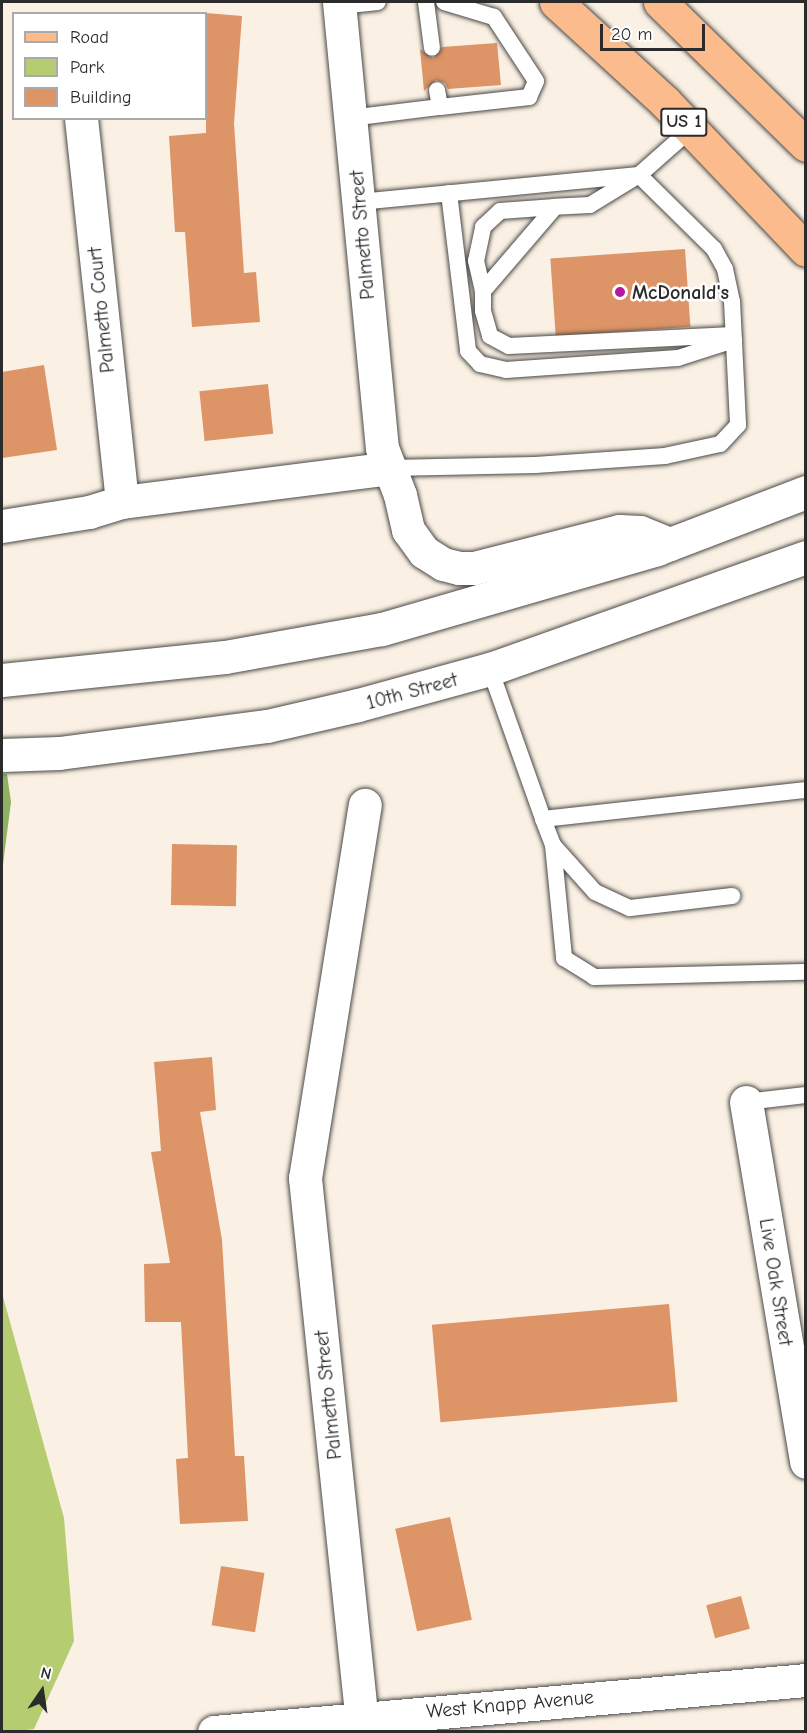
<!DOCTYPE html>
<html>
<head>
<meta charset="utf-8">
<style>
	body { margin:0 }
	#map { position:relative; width:807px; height:1733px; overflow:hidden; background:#faf0e3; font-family:"Comic Neue",sans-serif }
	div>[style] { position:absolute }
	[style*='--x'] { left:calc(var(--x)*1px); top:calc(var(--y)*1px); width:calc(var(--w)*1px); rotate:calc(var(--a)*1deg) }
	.green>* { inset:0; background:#b6cc70 }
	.forest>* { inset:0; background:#90b062 }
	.building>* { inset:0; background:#dd9467; transform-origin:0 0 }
	.roads { filter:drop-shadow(0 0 2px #4a4947) drop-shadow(0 0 2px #4a4947) }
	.service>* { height:16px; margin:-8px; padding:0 8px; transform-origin:8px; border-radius:8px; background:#fff }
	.minor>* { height:33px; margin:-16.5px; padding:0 16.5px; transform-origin:16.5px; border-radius:16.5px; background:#fff }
	.tertiary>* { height:33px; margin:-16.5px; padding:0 16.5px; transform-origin:16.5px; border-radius:16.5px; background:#fff }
	.primary>* { height:33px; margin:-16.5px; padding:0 16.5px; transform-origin:16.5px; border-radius:16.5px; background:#fbbb8d }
	.dots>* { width:16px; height:16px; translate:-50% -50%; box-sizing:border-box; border:3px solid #fff; border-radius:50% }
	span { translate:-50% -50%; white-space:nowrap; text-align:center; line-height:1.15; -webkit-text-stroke:5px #fff; paint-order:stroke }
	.shield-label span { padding:2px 4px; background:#fff; border:2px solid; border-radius:4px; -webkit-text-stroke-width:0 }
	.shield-label { font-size:18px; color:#2b2b2b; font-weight:700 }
	.street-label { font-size:20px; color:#2b2b2b }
	.poi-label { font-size:20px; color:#2b2b2b; font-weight:700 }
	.left { translate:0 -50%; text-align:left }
	.frame { position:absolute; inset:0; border:3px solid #2b2b2b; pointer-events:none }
	.legend { position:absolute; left:12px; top:12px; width:195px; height:108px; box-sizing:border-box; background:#fff; border:2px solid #aaa; margin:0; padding:8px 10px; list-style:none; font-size:18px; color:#2b2b2b }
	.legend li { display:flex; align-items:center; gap:12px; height:30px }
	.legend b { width:30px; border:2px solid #aaa }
	.north { position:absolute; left:12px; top:1661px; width:60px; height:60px; -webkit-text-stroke:4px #fff; paint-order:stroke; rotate:13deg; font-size:16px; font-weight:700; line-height:24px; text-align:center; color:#2b2b2b }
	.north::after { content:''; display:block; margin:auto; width:21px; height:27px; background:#2b2b2b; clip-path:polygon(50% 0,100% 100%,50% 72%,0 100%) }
	.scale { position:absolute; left:600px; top:24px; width:105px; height:27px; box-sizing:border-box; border:3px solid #2b2b2b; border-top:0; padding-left:8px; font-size:18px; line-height:21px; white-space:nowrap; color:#2b2b2b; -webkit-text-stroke:4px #fff; paint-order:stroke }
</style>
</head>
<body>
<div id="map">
	<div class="green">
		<i style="clip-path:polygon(2px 1293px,64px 1518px,74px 1641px,34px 1729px,11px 1732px,2px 1731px)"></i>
	</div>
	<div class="forest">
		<i style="clip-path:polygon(2px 774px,7px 774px,11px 802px,2px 872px)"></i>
	</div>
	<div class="building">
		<i style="clip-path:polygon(206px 13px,242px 16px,234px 123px,244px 273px,256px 272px,260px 322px,192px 327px,185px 232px,175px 232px,169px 136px,206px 133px)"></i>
		<i style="clip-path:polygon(497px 43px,501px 85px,448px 89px,445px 83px,436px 80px,424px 91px,420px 49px,433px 58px,442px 47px)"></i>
		<i style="left:685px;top:249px;width:78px;height:135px;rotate:86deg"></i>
		<i style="clip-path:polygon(44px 365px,57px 450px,2px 458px,2px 372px)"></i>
		<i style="left:268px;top:384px;width:50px;height:69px;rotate:84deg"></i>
		<i style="left:172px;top:844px;width:65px;height:61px;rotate:1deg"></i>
		<i style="clip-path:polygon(212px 1057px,216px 1110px,200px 1112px,222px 1240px,235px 1456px,244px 1456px,248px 1521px,180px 1524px,176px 1459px,188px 1458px,181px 1322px,145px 1322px,144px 1264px,170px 1263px,151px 1152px,161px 1151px,154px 1062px)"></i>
		<i style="left:669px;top:1304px;width:98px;height:238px;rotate:85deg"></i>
		<i style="left:450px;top:1517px;width:105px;height:56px;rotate:78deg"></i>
		<i style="left:221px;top:1566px;width:44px;height:60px;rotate:9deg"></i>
		<i style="left:741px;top:1596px;width:34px;height:36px;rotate:75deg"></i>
	</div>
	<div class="roads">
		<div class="service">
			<i style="--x:426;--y:2;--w:46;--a:82.6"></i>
			<i style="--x:340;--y:6;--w:38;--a:-6"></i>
			<i style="--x:440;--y:107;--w:90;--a:-6.4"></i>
			<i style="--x:529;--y:97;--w:17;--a:-66"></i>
			<i style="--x:536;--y:81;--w:77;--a:-123.3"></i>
			<i style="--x:494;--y:17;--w:52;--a:-163.3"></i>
			<i style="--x:350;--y:118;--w:91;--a:-7"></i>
			<i style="--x:440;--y:107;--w:17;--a:-100"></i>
			<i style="--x:691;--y:129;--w:69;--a:138.5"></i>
			<i style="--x:639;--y:175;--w:57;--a:148.5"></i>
			<i style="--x:590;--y:205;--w:35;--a:177"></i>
			<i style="--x:555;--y:207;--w:111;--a:130.6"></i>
			<i style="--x:483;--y:291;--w:20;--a:90"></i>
			<i style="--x:483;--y:311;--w:26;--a:74"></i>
			<i style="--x:490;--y:336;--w:21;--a:28"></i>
			<i style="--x:509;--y:346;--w:224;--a:-2.8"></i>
			<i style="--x:449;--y:193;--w:159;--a:83.1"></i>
			<i style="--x:468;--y:351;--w:18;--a:47"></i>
			<i style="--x:480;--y:364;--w:27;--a:13"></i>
			<i style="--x:506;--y:370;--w:172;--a:-4"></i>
			<i style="--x:678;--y:358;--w:59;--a:-17.8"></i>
			<i style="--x:359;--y:202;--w:281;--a:-5.5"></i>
			<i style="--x:639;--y:175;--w:105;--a:44.6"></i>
			<i style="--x:714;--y:249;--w:23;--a:61"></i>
			<i style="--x:725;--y:269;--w:33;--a:78"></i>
			<i style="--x:732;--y:301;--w:124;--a:87.2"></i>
			<i style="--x:738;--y:425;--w:26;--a:133"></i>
			<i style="--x:720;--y:444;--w:56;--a:167.7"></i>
			<i style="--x:665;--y:456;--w:130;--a:176"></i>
			<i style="--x:535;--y:465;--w:145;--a:178.8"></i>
			<i style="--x:483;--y:291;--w:31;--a:-103"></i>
			<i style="--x:476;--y:261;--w:35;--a:-78"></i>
			<i style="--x:483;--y:227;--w:23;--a:-43"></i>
			<i style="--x:500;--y:211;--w:55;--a:-4.2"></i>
			<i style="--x:490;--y:669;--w:159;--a:70.5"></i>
			<i style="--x:543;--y:819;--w:265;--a:-6.3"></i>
			<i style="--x:543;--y:819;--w:28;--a:69"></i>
			<i style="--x:553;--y:845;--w:114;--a:84.4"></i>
			<i style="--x:564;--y:958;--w:36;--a:32"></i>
			<i style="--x:594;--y:977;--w:212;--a:-1.4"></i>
			<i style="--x:553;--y:845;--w:63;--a:48.2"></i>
			<i style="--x:595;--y:892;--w:38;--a:25"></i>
			<i style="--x:630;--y:908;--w:103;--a:-6.7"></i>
			<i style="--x:746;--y:1102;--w:60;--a:-6.7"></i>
		</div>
		<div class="minor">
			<i style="--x:339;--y:2;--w:448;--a:84.5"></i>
			<i style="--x:382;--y:448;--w:50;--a:69"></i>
			<i style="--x:400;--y:495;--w:36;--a:77"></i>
			<i style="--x:408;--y:530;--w:27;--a:54"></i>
			<i style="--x:424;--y:552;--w:22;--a:32"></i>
			<i style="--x:443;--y:564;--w:16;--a:14"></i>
			<i style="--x:459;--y:568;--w:15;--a:0"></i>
			<i style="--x:474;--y:568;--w:150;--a:-14.3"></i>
			<i style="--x:619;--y:531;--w:21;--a:3"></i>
			<i style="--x:640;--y:532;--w:32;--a:22"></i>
			<i style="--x:81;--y:118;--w:386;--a:83.9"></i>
			<i style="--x:2;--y:526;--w:88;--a:-9.1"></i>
			<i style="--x:89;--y:512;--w:34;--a:-17"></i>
			<i style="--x:122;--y:502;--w:270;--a:-7.2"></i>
			<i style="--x:746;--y:1102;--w:365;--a:80.5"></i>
			<i style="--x:214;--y:1732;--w:594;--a:-5.02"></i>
			<i style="--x:363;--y:1732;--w:557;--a:-95.98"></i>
			<i style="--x:305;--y:1178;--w:378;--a:-80.9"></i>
		</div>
		<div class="tertiary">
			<i style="--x:2;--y:680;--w:224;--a:-5.9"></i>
			<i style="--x:225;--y:657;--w:159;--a:-10.1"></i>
			<i style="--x:382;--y:629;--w:286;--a:-16.2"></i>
			<i style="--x:657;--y:549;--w:160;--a:-20.9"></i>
			<i style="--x:2;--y:755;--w:57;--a:-2"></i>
			<i style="--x:59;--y:753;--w:210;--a:-7.4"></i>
			<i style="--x:267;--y:726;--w:93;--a:-13"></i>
			<i style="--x:358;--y:705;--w:137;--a:-15.3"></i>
			<i style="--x:490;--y:669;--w:335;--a:-19.5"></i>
		</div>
		<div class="primary">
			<i style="--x:556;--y:2;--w:148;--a:42.5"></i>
			<i style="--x:665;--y:102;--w:204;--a:46.4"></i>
			<i style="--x:660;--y:2;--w:204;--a:44.4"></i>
		</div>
	</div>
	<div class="dots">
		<i style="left:620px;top:292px;background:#b5179e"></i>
	</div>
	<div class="shield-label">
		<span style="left:684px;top:122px">US 1</span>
	</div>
	<div class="street-label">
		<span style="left:362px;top:235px;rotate:-95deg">Palmetto Street</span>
		<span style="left:101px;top:310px;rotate:-96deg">Palmetto Court</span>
		<span style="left:412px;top:691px;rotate:-15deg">10th Street</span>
		<span style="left:776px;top:1282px;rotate:81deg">Live Oak Street</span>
		<span style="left:328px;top:1395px;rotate:-96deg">Palmetto Street</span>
		<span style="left:510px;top:1704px;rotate:-5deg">West Knapp Avenue</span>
	</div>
	<div class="poi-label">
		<span class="left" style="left:632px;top:292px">McDonald's</span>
	</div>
	<div class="frame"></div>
	<ul class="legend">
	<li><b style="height:8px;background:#fbbb8d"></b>Road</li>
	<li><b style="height:16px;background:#b6cc70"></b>Park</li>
	<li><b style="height:16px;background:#dd9467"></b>Building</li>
	</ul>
	<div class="north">N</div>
	<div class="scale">20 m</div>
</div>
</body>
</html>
